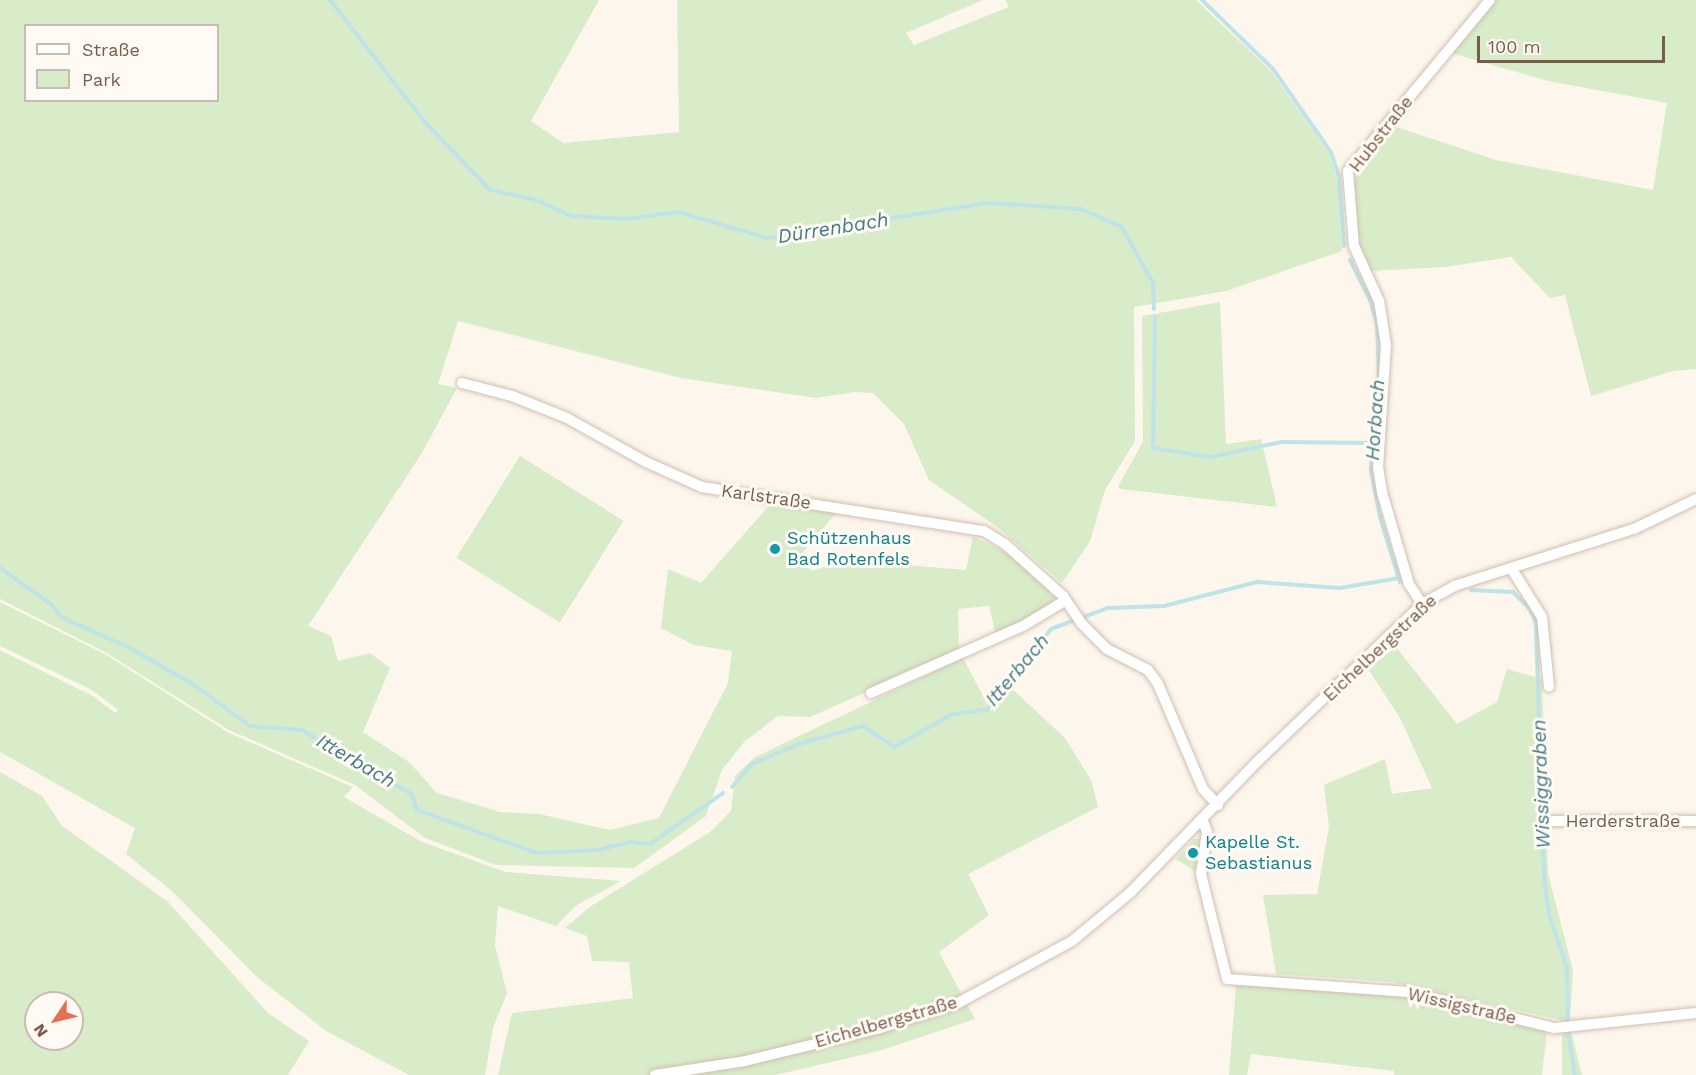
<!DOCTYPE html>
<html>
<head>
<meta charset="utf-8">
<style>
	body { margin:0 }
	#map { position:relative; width:1696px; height:1075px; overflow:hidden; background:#fdf6ec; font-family:"Work Sans",sans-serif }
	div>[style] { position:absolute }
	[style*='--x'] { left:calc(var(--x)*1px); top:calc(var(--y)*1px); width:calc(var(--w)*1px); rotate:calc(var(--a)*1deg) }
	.green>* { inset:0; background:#d8ecc9; transform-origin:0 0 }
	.stream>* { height:4px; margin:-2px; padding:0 2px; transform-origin:2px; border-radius:2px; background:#bfe3e8 }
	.roads { filter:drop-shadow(0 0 2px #d1beb0) drop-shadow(0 0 2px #d1beb0) }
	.street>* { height:10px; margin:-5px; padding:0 5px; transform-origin:5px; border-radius:5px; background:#fff }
	.dots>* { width:16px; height:16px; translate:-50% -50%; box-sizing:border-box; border:3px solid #fffaf3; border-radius:50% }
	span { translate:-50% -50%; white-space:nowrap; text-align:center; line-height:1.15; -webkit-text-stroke:6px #fffaf3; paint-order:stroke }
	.street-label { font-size:18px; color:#7a5c4d }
	.culture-label { font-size:18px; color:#0d838f }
	.left { translate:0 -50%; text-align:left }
	.water-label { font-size:20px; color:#437c86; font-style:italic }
	.legend { position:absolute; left:24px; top:24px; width:195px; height:78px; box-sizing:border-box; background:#fffaf3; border:2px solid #cabbb1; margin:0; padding:8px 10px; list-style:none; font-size:18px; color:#7a5c4d }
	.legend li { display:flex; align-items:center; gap:12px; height:30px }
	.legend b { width:30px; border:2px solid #cabbb1 }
	.north { position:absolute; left:24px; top:991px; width:60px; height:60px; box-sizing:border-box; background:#fffaf3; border:2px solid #cabbb1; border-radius:50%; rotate:235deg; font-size:16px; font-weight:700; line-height:24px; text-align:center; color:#7a5c4d }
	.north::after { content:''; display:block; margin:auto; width:21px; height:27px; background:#e76f51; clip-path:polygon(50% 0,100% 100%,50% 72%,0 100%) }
	.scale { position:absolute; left:1477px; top:36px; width:188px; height:27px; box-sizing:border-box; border:3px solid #7a5c4d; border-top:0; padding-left:8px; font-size:18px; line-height:21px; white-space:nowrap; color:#7a5c4d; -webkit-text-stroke:4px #fffaf3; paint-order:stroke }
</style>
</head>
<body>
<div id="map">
	<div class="green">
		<i style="clip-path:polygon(evenodd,0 0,599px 0,531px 121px,563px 143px,679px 132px,677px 0,983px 0,906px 33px,914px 45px,1009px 7px,1005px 0,1196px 0,1271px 71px,1329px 153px,1338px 180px,1342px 251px,1226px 291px,1134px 307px,1135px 441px,1105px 490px,1090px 541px,1062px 583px,996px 526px,929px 480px,904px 424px,873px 393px,855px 392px,816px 398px,681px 378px,458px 321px,438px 384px,457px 388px,422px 453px,308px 626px,331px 636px,338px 661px,370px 653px,390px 668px,363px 732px,409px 762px,437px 793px,500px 812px,539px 814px,610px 830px,659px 818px,728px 683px,732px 651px,694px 645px,661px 628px,668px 569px,701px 583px,772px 502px,837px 512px,798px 558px,812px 571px,845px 560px,966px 570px,973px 536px,1011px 555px,1054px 596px,1052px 604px,996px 635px,989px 606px,958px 609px,959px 651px,810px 717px,778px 716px,744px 742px,722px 770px,706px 816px,634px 868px,496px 865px,425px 838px,355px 785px,229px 730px,105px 652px,0 599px,0 0,26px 26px,218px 26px,218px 100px,26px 100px,26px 26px)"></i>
		<i style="clip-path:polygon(1495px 0,1696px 0,1696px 369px,1673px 371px,1591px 396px,1565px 295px,1550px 298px,1511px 257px,1445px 267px,1370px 271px,1354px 232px,1352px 187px,1359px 169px,1390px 125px,1496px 160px,1653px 190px,1667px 103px,1548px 81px,1451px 53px)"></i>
		<i style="clip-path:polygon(1220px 302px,1226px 444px,1261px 439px,1277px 507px,1120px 489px,1118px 486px,1143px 442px,1142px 316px)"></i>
		<i style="left:520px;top:456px;width:122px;height:120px;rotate:32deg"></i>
		<i style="clip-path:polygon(0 602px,105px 654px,229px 733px,353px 787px,344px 797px,422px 842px,506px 872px,621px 881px,577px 905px,556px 926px,498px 906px,495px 945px,507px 993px,493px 1028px,485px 1075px,409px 1075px,326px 1031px,257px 977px,172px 891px,126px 854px,135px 828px,0 752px,0 650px,93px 696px,115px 713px,118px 710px,92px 690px,0 646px)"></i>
		<i style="clip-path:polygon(1396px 647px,1457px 724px,1497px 702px,1507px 669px,1542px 679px,1548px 874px,1573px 970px,1570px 1022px,1392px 982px,1276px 974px,1263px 895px,1317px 894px,1329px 827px,1324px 785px,1385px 759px,1392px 794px,1432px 788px,1400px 718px,1368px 669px)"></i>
		<i style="clip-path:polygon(963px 658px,991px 711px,1010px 687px,1065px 738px,1091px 780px,1098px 807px,968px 874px,989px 915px,939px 952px,975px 1019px,879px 1051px,775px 1075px,498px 1075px,512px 1013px,633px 998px,629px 962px,592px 961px,587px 936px,565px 928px,591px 906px,710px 832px,731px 811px,735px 776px,755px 757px)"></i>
		<i style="clip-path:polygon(evenodd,0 772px,42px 796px,61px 825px,167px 901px,268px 1013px,309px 1041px,288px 1075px,0 1075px,0 772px,36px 1003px,72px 1003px,72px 1039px,36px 1039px,36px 1003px)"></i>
		<i style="clip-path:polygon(1194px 839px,1200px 839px,1201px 844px,1195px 871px,1176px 859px)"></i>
		<i style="clip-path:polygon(1236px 984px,1405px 995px,1547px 1031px,1542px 1075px,1394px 1075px,1394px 1071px,1251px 1054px,1247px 1075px,1229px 1075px)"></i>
		<i style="clip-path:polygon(1571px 1031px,1578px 1060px,1582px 1075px,1562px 1075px,1562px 1034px)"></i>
	</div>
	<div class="stream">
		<i style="--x:330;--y:0;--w:153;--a:52.2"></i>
		<i style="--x:424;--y:121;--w:95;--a:46.3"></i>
		<i style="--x:490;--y:190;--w:44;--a:11.8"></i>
		<i style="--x:533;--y:199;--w:43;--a:23.6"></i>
		<i style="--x:572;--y:216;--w:55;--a:3.1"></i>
		<i style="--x:627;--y:219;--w:52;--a:-7.7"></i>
		<i style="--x:679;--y:212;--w:92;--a:16.5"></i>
		<i style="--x:767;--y:238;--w:225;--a:-9"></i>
		<i style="--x:989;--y:203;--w:92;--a:3.7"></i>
		<i style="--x:1081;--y:209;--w:45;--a:23.7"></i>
		<i style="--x:1122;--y:227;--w:64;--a:61"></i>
		<i style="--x:1153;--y:283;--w:26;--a:88"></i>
		<i style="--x:1202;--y:0;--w:99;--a:44.2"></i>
		<i style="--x:1273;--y:69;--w:101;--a:55.1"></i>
		<i style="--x:1331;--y:152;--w:25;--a:72"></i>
		<i style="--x:1339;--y:176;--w:70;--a:85.9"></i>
		<i style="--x:1350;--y:260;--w:45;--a:63.4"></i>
		<i style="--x:1370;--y:300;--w:25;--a:74"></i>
		<i style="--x:1377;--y:324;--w:53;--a:87.8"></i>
		<i style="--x:1155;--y:317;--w:131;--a:90.9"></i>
		<i style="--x:1153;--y:448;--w:58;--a:9"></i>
		<i style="--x:1210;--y:457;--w:74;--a:-11.8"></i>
		<i style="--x:1282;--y:442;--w:90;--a:0.6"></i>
		<i style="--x:1378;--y:387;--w:84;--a:94.8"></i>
		<i style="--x:1371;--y:471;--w:47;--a:78.9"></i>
		<i style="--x:1380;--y:517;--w:68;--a:72.9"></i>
		<i style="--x:0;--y:568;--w:64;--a:35.4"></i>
		<i style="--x:52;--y:605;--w:15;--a:53"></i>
		<i style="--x:61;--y:617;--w:76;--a:24.2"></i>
		<i style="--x:130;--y:648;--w:74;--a:30"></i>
		<i style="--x:194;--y:685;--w:69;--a:36.2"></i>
		<i style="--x:250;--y:726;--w:52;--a:4.4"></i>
		<i style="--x:302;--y:730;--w:75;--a:32"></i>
		<i style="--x:366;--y:770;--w:52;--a:27.6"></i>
		<i style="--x:412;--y:794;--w:17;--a:73"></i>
		<i style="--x:417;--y:810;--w:127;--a:19.7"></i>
		<i style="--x:537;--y:853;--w:60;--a:-2.9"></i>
		<i style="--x:597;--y:850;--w:36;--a:-13"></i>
		<i style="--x:632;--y:842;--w:18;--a:6"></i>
		<i style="--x:650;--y:844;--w:89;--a:-34.9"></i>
		<i style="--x:1471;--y:590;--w:42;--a:2.7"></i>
		<i style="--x:1513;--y:592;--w:24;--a:45"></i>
		<i style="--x:1530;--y:609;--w:15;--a:67"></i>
		<i style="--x:1536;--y:623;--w:258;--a:88.2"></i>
		<i style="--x:1544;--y:881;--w:37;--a:81"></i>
		<i style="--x:1550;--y:918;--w:52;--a:70.9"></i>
		<i style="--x:1567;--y:967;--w:65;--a:89.1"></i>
		<i style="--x:1568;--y:1032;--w:44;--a:80.8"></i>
		<i style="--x:732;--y:787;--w:30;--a:-49"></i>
		<i style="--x:752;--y:764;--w:51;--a:-23.1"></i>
		<i style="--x:799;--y:744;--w:66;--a:-15.7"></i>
		<i style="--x:863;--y:726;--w:37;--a:34"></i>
		<i style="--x:894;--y:747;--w:67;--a:-29.6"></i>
		<i style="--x:952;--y:714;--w:35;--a:-7"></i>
		<i style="--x:987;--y:710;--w:103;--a:-51.7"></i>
		<i style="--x:1051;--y:629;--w:61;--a:-20.2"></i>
		<i style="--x:1108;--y:608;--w:56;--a:-2"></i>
		<i style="--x:1164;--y:606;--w:96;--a:-14.5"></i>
		<i style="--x:1257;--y:582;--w:83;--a:4.1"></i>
		<i style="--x:1340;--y:588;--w:60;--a:-9.6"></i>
	</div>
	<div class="roads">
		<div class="street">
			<i style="--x:462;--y:383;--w:52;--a:14.6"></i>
			<i style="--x:512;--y:396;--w:59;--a:21.8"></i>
			<i style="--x:567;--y:418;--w:90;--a:29.1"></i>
			<i style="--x:646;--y:462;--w:61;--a:24.1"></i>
			<i style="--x:702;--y:487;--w:285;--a:8.9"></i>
			<i style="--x:984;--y:531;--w:25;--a:32"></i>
			<i style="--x:1005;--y:544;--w:78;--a:41.9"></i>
			<i style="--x:1063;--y:596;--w:32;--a:56"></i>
			<i style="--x:1081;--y:623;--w:37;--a:45"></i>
			<i style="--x:1107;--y:649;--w:46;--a:27.1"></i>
			<i style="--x:1148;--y:670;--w:17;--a:54"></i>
			<i style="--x:1158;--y:684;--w:114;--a:66.8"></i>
			<i style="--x:1203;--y:789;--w:22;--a:47"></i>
			<i style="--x:1511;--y:568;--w:58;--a:57.7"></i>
			<i style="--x:1542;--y:617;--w:70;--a:84.3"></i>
			<i style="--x:1422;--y:604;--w:24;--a:-123"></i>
			<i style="--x:1409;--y:584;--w:96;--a:-106.4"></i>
			<i style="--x:1382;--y:492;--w:24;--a:-99"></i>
			<i style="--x:1378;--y:468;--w:123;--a:-86.3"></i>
			<i style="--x:1386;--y:345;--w:45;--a:-99"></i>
			<i style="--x:1379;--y:301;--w:60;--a:-114.4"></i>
			<i style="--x:1354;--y:246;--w:75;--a:-94.6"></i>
			<i style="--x:1348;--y:171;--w:222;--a:-50.3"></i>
			<i style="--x:871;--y:693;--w:166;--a:-23.8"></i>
			<i style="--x:1023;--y:626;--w:50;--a:-31.2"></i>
			<i style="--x:1203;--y:821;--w:12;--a:70"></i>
			<i style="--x:1207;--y:832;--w:42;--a:98.1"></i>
			<i style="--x:1201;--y:874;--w:108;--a:76.1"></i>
			<i style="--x:1227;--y:979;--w:182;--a:4.1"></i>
			<i style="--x:1409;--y:992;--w:150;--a:13.9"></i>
			<i style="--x:1555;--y:1028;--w:142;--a:-6.1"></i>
			<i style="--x:1550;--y:821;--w:146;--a:0"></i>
			<i style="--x:655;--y:1075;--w:91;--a:-8.8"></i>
			<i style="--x:745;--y:1061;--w:139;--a:-13.7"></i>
			<i style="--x:880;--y:1028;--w:82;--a:-17.8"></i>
			<i style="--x:958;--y:1003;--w:130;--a:-28.5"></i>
			<i style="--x:1072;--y:941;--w:77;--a:-39.7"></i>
			<i style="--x:1131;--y:892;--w:185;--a:-45.9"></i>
			<i style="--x:1260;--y:759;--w:224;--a:-43.7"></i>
			<i style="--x:1422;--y:604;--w:37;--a:-29"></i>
			<i style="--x:1454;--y:586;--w:189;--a:-17.6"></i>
			<i style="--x:1634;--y:529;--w:69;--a:-25.8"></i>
		</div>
	</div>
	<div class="dots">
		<i style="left:775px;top:549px;background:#0f9aa8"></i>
		<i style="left:1193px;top:853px;background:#0f9aa8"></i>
	</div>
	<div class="street-label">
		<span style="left:1381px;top:134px;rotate:-52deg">Hubstraße</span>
		<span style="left:766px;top:497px;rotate:8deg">Karlstraße</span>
		<span style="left:1380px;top:648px;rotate:-43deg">Eichelbergstraße</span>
		<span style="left:1623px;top:821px">Herderstraße</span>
		<span style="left:1462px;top:1006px;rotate:13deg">Wissigstraße</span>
		<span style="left:886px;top:1022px;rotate:-16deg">Eichelbergstraße</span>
	</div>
	<div class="culture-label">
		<span class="left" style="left:787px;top:549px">Schützenhaus<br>Bad Rotenfels</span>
		<span class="left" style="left:1205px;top:853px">Kapelle St.<br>Sebastianus</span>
	</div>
	<div class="water-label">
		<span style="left:833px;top:228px;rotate:-9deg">Dürrenbach</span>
		<span style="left:1375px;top:420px;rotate:-86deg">Horbach</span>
		<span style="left:1017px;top:670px;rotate:-50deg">Itterbach</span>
		<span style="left:356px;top:761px;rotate:30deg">Itterbach</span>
		<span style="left:1541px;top:784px;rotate:-92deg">Wissiggraben</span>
	</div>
	<ul class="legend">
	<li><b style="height:8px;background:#fff"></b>Straße</li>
	<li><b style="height:16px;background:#d8ecc9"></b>Park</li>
	</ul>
	<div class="north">N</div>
	<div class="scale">100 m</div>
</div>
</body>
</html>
